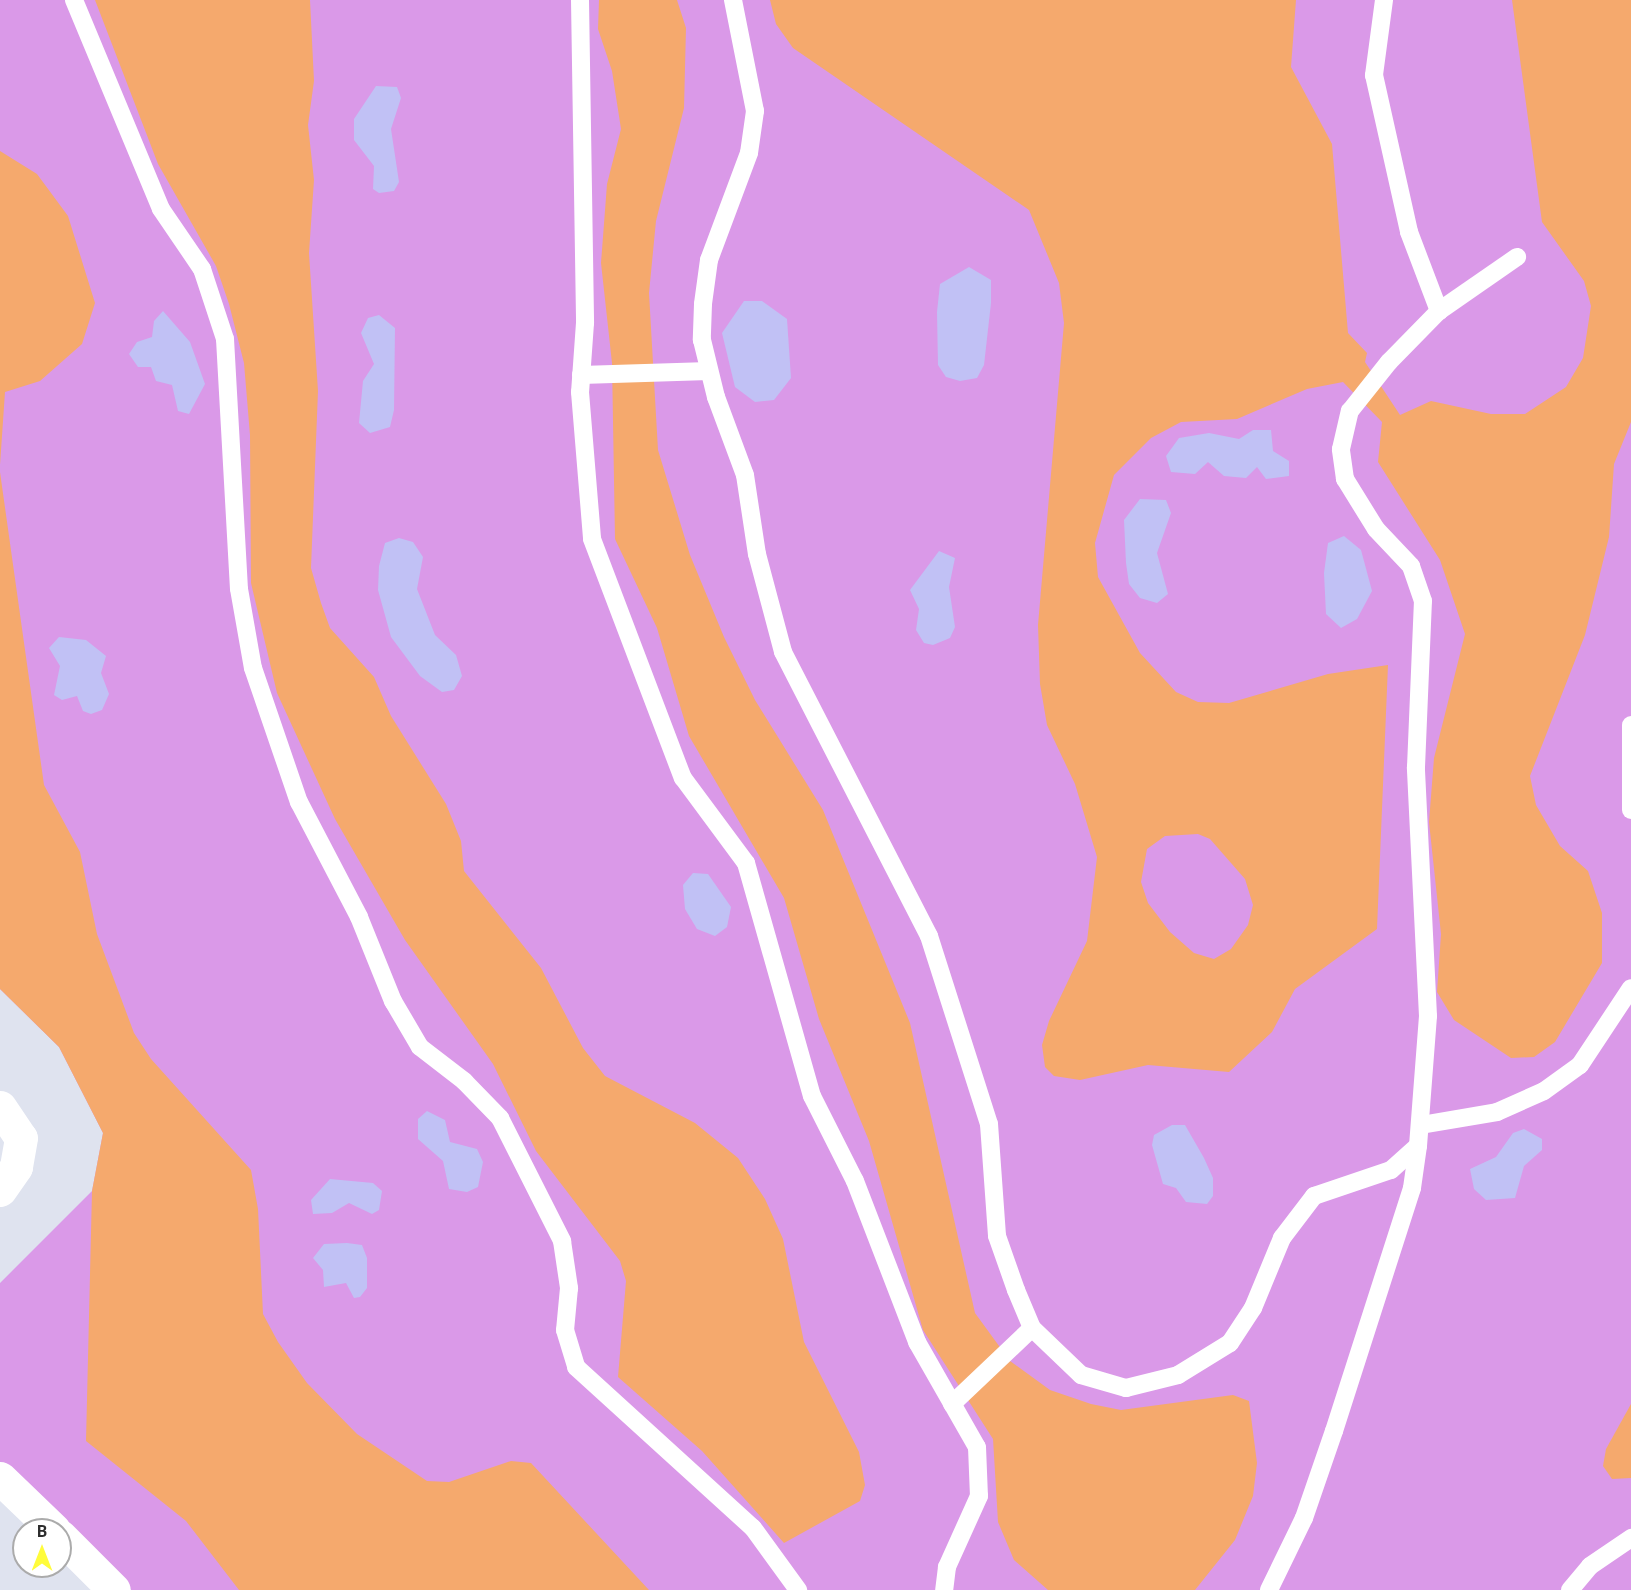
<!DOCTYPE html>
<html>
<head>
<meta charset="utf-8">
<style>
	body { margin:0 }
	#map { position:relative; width:1631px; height:1590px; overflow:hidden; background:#dfe3ef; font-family:Roboto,sans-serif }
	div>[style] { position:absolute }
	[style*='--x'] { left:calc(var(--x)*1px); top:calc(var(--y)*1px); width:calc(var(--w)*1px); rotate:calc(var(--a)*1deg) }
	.green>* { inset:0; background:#da99e8 }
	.sand>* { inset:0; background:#c1c1f5 }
	.water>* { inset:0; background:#f5a96d }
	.lane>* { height:18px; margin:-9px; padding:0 9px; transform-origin:9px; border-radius:9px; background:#fff }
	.street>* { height:33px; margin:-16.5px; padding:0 16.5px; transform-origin:16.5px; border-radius:16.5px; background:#fff }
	span { translate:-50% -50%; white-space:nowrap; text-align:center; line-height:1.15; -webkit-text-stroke:4.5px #fff; paint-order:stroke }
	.north { position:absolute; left:12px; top:1518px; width:60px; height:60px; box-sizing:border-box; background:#fff; border:2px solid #ababab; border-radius:50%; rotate:0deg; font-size:16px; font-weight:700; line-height:24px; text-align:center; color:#2d2d2d }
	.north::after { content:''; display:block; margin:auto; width:21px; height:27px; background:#fffc3b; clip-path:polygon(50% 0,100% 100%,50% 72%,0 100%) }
</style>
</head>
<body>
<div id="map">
	<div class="green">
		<i style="clip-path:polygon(0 0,1631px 0,1631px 1590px,131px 1590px,0 1462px,0 1283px,92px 1191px,103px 1133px,59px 1047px,0 989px)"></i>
	</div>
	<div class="sand">
		<i style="clip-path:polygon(376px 86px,397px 87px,401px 98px,391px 129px,399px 182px,394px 191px,379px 193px,373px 189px,374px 166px,354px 140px,354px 119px)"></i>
		<i style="clip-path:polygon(969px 267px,991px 280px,991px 303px,984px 365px,977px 378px,960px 381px,946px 377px,938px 365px,937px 312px,940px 284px)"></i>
		<i style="clip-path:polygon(744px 301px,762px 301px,787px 319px,791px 378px,774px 400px,755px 402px,735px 387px,722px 333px)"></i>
		<i style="clip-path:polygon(163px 311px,190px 342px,205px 384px,189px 414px,178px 411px,172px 385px,156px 381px,151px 367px,138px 367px,129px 354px,137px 342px,152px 337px,154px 321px)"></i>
		<i style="clip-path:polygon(379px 315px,395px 328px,394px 410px,390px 427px,370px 433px,359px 423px,363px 381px,374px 364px,361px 333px,368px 318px)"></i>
		<i style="clip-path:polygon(1253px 430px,1271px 430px,1273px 451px,1289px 461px,1289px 476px,1266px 479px,1257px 467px,1246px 478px,1224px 476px,1208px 462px,1195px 474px,1171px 472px,1166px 456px,1179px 438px,1209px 433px,1239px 439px)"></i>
		<i style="clip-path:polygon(1140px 499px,1166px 500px,1171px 513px,1157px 553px,1168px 594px,1157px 603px,1140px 598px,1129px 584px,1126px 563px,1124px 520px)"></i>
		<i style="clip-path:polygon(1344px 536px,1361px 550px,1372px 591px,1357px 619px,1341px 628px,1326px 614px,1324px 573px,1328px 543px)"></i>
		<i style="clip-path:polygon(399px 538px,413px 542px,423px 557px,417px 589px,435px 635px,456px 655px,462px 676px,454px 690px,442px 692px,420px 676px,391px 637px,378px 590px,379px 566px,385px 543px)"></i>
		<i style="clip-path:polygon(939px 551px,955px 558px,949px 587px,955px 627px,950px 638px,933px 645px,924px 643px,916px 630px,919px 609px,910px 590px)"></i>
		<i style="clip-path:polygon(59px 637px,86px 640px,106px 656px,101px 673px,109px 694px,102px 710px,91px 714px,83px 711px,77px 696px,62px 700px,54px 695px,60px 666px,49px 648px)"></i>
		<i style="clip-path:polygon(693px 873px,708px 874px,731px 907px,727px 927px,715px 936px,697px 929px,685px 909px,683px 885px)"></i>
		<i style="clip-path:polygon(427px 1111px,445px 1120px,450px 1142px,477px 1149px,483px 1162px,478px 1187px,467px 1192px,449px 1189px,443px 1161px,418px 1139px,418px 1119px)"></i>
		<i style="clip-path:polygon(1172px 1125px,1185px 1125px,1204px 1158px,1213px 1178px,1213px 1196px,1207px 1204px,1186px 1202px,1176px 1188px,1163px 1184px,1152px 1145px,1154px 1135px)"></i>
		<i style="clip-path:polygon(1524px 1129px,1542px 1139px,1542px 1150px,1524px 1166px,1515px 1198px,1486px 1200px,1474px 1189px,1470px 1169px,1496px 1157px,1513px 1133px)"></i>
		<i style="clip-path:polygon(330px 1179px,373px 1183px,382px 1191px,379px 1210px,372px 1214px,349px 1203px,332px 1213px,313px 1214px,311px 1200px)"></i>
		<i style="clip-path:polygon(347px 1243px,362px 1245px,367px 1258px,367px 1288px,360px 1297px,354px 1298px,346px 1283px,324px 1287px,323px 1270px,313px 1258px,324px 1244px)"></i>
	</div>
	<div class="water">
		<i style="clip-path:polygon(95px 0,310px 0,314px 81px,308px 125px,314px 180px,309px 253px,318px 391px,311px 568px,321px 603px,330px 628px,374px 677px,391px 716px,446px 804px,461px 841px,464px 871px,541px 968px,583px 1048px,605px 1076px,695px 1123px,738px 1158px,765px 1199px,783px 1239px,804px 1342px,859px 1452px,865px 1485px,860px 1501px,784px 1543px,702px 1451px,618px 1377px,626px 1281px,620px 1261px,536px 1151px,493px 1064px,405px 940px,335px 819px,277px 693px,251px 583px,250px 435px,244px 363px,229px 304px,216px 266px,158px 164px)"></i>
		<i style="clip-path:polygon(599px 0,677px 0,686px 28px,684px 108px,656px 221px,649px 293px,658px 450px,690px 555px,724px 637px,755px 700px,823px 810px,910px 1023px,975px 1313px,1010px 1361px,1050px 1390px,1091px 1404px,1121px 1410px,1233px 1395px,1249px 1401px,1257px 1463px,1253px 1496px,1235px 1540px,1195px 1590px,1048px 1590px,1014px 1560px,998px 1522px,993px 1439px,923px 1330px,869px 1141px,819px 1019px,784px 898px,689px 736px,657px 628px,615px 539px,612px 363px,601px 263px,607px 184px,621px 129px,612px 71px,598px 29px)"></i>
		<i style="clip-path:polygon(evenodd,770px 0,1296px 0,1291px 67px,1332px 144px,1348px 333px,1367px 353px,1365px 362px,1400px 415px,1431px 401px,1491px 414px,1525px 414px,1566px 387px,1583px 358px,1591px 306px,1584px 281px,1542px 222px,1512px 0,1631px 0,1631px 422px,1614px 464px,1609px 537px,1585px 635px,1530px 776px,1536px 805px,1560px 846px,1588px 871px,1602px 913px,1602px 963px,1555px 1042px,1534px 1057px,1511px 1058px,1454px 1020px,1437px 992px,1441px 934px,1429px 822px,1434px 758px,1465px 634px,1440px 560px,1378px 462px,1382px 422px,1343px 382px,1307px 389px,1237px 419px,1181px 422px,1151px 438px,1114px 475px,1095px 543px,1098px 577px,1140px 653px,1176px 692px,1198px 702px,1229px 703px,1328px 674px,1388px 665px,1377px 929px,1295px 989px,1272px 1032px,1229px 1072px,1148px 1065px,1080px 1080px,1054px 1076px,1045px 1067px,1042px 1045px,1049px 1021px,1087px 941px,1097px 857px,1075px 784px,1047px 725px,1040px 684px,1038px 625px,1064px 323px,1059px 283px,1029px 210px,793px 48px,776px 24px,770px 0,1198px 834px,1210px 839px,1245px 879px,1253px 905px,1248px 925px,1231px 949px,1214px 959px,1194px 953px,1170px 932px,1148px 903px,1141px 882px,1147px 849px,1165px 836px,1198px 834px)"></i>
		<i style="clip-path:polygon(0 151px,37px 174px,68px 216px,95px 303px,82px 344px,40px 381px,5px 392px,0 465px)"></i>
		<i style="clip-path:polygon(0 472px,44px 785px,80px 852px,97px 934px,134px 1033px,151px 1059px,251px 1170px,258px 1209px,263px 1314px,278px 1342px,307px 1383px,357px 1434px,427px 1481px,449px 1482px,511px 1461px,531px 1463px,649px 1590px,239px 1590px,186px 1521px,86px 1441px,92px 1191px,103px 1133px,59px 1047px,0 989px)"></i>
		<i style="clip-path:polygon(1631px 1404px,1631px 1478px,1612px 1479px,1603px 1466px,1606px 1449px)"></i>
	</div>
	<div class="lane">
		<i style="--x:74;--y:0;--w:226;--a:67.4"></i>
		<i style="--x:161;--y:209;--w:73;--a:55.7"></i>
		<i style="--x:202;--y:269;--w:74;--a:71.8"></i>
		<i style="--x:225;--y:339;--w:250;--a:86.8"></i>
		<i style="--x:239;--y:589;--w:80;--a:80"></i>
		<i style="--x:253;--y:668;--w:142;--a:71.1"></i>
		<i style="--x:299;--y:802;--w:130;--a:62.4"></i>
		<i style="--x:359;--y:917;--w:91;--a:68"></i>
		<i style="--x:393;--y:1001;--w:53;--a:59.6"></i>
		<i style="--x:420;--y:1047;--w:56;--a:37.7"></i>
		<i style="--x:464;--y:1081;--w:52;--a:45.8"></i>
		<i style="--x:500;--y:1118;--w:138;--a:63.2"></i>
		<i style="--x:562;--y:1241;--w:48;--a:81.5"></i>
		<i style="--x:569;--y:1288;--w:42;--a:95.4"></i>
		<i style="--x:565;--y:1330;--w:39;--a:73"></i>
		<i style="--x:576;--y:1367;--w:239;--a:42.3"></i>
		<i style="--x:753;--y:1528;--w:77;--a:54"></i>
		<i style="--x:580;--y:0;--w:323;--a:89.1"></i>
		<i style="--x:585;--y:323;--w:69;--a:94.1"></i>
		<i style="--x:580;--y:392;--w:147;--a:85.3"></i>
		<i style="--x:592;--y:539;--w:256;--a:69.2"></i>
		<i style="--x:683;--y:778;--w:106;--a:53.5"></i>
		<i style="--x:746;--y:863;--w:242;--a:74.2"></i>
		<i style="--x:812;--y:1096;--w:95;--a:63.2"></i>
		<i style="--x:855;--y:1181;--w:173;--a:68.9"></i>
		<i style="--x:917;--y:1342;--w:121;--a:60.3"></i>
		<i style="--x:977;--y:1447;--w:49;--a:87.7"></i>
		<i style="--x:979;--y:1496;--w:78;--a:114.3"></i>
		<i style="--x:947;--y:1567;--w:23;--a:97"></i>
		<i style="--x:733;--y:0;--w:113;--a:78.8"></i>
		<i style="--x:755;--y:111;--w:42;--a:98.1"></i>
		<i style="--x:749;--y:153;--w:114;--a:110.5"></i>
		<i style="--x:709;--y:260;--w:44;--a:97.8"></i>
		<i style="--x:703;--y:304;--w:36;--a:92"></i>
		<i style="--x:702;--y:340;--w:59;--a:76.2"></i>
		<i style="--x:716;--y:397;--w:83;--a:69.6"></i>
		<i style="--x:745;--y:475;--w:80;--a:81.4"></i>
		<i style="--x:757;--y:554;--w:101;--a:75.1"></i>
		<i style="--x:783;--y:652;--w:319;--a:62.8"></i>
		<i style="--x:929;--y:936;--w:197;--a:72.3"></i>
		<i style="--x:989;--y:1124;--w:112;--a:85.9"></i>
		<i style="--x:997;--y:1236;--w:57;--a:70.6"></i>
		<i style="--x:1016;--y:1290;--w:41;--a:67.2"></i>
		<i style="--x:1032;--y:1328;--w:68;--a:43.8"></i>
		<i style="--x:1081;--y:1375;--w:47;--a:16.1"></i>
		<i style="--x:1126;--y:1388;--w:54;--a:-14"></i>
		<i style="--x:1178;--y:1375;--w:61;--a:-31.6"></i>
		<i style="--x:1230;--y:1343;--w:42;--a:-56.7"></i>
		<i style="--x:1253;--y:1308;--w:76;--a:-67.5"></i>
		<i style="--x:1282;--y:1238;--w:53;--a:-52.7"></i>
		<i style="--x:1314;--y:1196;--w:81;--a:-18.7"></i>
		<i style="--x:1391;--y:1170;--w:36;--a:-42"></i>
		<i style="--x:1418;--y:1146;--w:130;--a:-85.6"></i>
		<i style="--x:1428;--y:1016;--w:249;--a:-92.8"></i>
		<i style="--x:1416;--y:767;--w:166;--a:-87.6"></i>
		<i style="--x:1423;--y:601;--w:37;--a:-109"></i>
		<i style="--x:1411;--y:566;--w:51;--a:-133.4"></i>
		<i style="--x:1376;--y:529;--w:59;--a:-121.8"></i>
		<i style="--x:1345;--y:479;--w:30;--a:-98"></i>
		<i style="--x:1341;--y:449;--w:39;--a:-77"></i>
		<i style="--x:1350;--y:411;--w:63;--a:-51.5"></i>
		<i style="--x:1389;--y:362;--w:71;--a:-45.6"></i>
		<i style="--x:1439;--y:311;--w:95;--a:-34.7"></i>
		<i style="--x:1384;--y:0;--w:76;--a:97.6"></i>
		<i style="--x:1374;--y:75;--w:161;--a:77.4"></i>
		<i style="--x:1409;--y:232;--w:85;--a:69.2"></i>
		<i style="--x:581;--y:375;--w:128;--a:-1.8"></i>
		<i style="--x:1631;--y:725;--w:85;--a:90"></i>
		<i style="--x:1421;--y:1125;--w:77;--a:-9.7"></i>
		<i style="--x:1497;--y:1112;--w:51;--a:-24.1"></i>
		<i style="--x:1544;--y:1091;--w:44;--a:-35.8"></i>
		<i style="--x:1580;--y:1065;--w:92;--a:-56.5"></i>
		<i style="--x:952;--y:1404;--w:110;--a:-43.5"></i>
		<i style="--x:1269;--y:1590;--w:80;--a:-64.1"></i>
		<i style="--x:1304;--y:1518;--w:92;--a:-71"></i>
		<i style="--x:1334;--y:1431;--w:255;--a:-72.2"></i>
		<i style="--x:1412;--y:1188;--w:42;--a:-81.9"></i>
		<i style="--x:1570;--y:1590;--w:31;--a:-50"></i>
		<i style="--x:1590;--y:1566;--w:50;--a:-34.3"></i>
	</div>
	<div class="street">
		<i style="--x:0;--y:1107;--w:37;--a:56"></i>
		<i style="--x:21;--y:1138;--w:29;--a:100"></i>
		<i style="--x:16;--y:1167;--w:28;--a:125"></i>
		<i style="--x:0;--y:1478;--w:75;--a:43.9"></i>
		<i style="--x:60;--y:1536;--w:76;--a:45"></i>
	</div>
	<div class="north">B</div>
</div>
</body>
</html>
